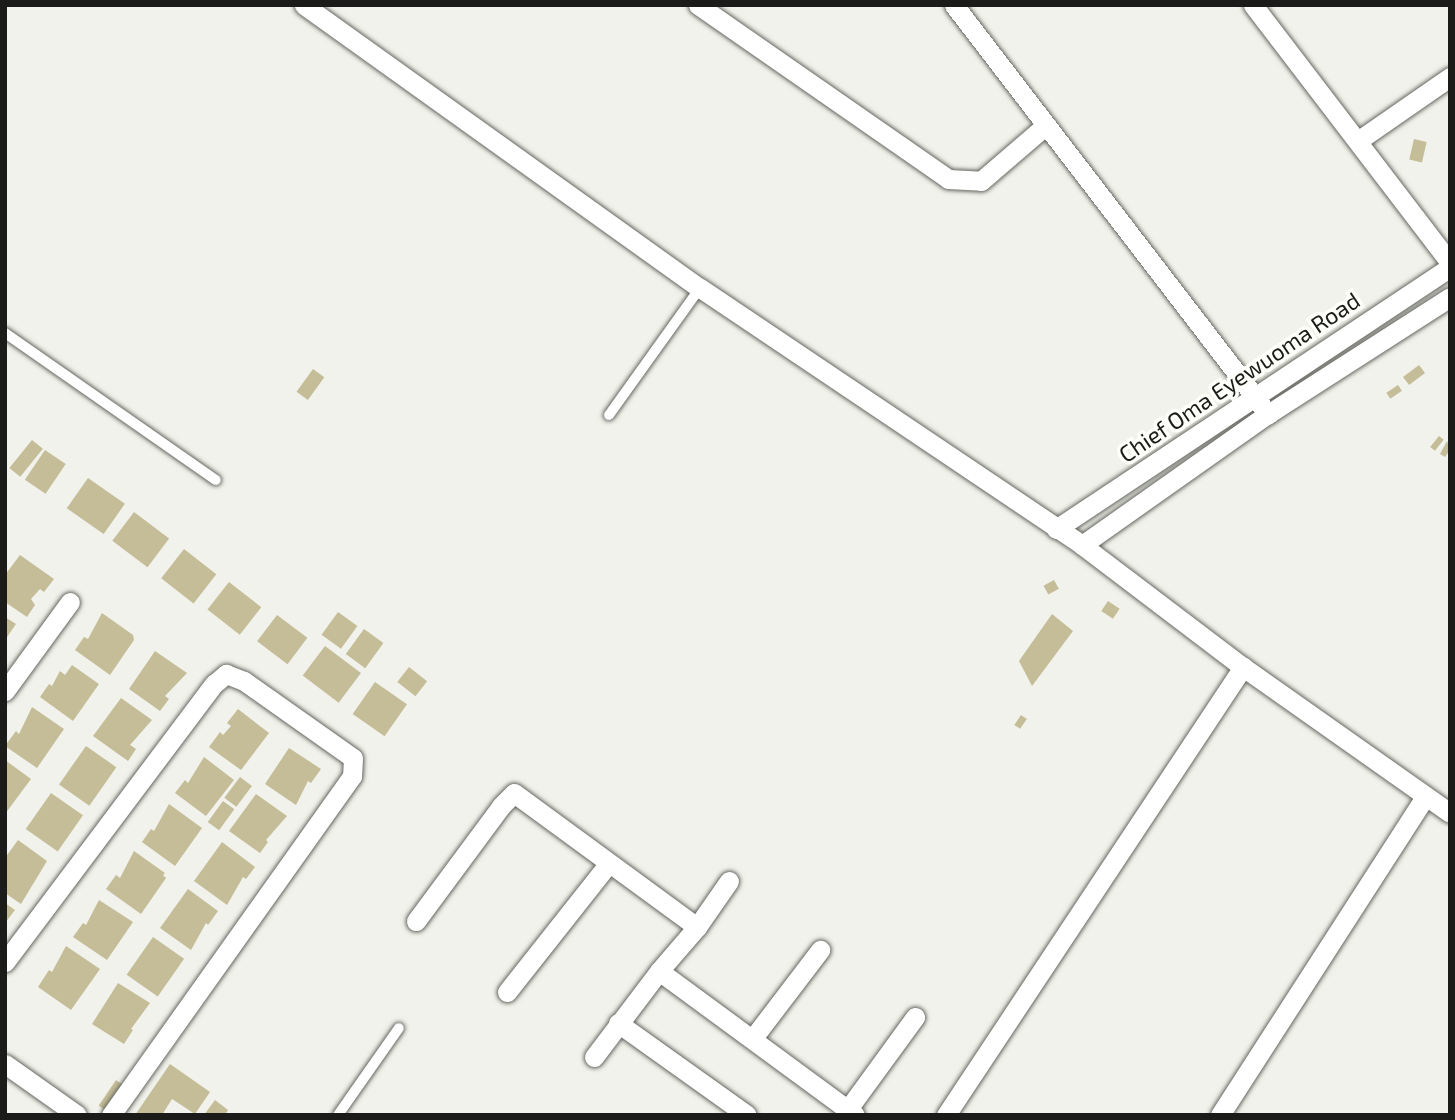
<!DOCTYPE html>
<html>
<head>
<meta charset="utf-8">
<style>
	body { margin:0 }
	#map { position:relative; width:1455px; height:1120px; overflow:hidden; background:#f0f2eb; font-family:"Exo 2",sans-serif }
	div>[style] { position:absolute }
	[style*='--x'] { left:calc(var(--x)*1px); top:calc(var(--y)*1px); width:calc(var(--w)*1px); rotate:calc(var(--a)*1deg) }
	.building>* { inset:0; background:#c5bd97; transform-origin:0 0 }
	.roads { filter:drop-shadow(0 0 2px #656761) drop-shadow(0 0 2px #656761) }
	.service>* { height:10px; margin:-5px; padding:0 5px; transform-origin:5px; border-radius:5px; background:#fff }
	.minor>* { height:19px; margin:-9.5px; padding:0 9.5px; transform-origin:9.5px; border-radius:9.5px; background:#fff }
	span { translate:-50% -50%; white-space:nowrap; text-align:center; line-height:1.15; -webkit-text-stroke:7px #fefffa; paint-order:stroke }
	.street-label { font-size:23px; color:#1b1b19 }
	.frame { position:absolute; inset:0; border:7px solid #1b1b19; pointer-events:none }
</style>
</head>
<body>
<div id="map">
	<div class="building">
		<i style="left:1414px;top:139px;width:13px;height:21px;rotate:13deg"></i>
		<i style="left:1419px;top:365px;width:10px;height:20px;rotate:53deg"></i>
		<i style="left:313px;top:369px;width:14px;height:28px;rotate:36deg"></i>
		<i style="left:1398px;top:385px;width:7px;height:14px;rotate:56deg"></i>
		<i style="left:1439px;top:436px;width:6px;height:14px;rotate:39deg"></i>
		<i style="left:32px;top:440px;width:14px;height:36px;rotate:39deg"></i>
		<i style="clip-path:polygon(1447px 441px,1450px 450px,1445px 457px,1440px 454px)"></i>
		<i style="left:45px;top:450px;width:25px;height:36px;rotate:34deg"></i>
		<i style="left:88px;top:478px;width:45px;height:37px;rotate:35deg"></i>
		<i style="left:134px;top:512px;width:44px;height:36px;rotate:37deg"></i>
		<i style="left:184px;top:549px;width:41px;height:37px;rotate:38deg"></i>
		<i style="clip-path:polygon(20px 555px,54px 579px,44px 592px,40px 589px,31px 599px,35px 605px,27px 617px,5px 602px,5px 575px)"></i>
		<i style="left:1054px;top:580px;width:10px;height:12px;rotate:61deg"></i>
		<i style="left:229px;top:582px;width:41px;height:35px;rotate:38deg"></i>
		<i style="left:1108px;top:601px;width:14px;height:12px;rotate:34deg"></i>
		<i style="left:338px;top:612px;width:24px;height:28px;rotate:36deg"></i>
		<i style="clip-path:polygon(102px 613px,133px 635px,134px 640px,110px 675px,75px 650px,84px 637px,88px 639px)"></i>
		<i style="clip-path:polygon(1052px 614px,1073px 631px,1032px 686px,1019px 661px)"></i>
		<i style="left:277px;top:615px;width:38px;height:33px;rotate:37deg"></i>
		<i style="clip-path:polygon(5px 617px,16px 624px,5px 640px)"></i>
		<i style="left:364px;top:629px;width:24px;height:31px;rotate:36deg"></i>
		<i style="left:325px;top:646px;width:45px;height:37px;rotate:37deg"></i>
		<i style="clip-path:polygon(155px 651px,187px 673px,165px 696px,169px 699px,160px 711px,129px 689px)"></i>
		<i style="clip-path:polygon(72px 665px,99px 684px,73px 721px,40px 697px,49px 684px,52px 686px,60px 671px,65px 675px)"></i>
		<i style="left:409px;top:667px;width:23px;height:19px;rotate:38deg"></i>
		<i style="left:375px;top:682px;width:39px;height:39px;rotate:35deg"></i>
		<i style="clip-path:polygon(121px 698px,152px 720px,130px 745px,136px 749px,128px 761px,93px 736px)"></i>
		<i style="clip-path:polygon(32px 707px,64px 729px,37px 768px,5px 746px,16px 731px,19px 734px)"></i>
		<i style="clip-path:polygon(238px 709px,269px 733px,241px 770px,209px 747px,220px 732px,223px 735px,231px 726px,227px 723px)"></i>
		<i style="left:1021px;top:715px;width:7px;height:12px;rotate:34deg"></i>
		<i style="left:86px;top:746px;width:37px;height:47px;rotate:35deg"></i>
		<i style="clip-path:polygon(289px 748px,321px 769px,311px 783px,308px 781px,296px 805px,265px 784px)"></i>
		<i style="clip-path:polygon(204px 757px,234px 780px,206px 816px,175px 793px,185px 780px,188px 783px)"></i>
		<i style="clip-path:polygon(5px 760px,31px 779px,5px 814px)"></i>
		<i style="left:240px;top:777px;width:15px;height:26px;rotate:37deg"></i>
		<i style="left:51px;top:793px;width:39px;height:44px;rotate:35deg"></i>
		<i style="clip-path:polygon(256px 794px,287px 816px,266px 840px,268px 842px,260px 853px,229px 831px)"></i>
		<i style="left:223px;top:801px;width:14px;height:26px;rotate:36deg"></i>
		<i style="clip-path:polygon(169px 804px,202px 828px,175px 866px,142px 842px,151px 829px,154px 831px)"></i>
		<i style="clip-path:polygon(18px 840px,47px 861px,21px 904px,5px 893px,5px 858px)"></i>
		<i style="clip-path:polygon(222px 842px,255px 867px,246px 879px,243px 877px,227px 905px,194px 881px)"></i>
		<i style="clip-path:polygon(134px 851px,165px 873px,163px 875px,166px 878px,141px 914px,106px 889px,116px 875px,120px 878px)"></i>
		<i style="clip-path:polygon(188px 889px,218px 911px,208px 925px,206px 923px,191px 950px,160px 928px)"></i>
		<i style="clip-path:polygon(99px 900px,133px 922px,107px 960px,73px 937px,83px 923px,86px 925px)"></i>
		<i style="clip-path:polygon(5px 903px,15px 910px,5px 923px)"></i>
		<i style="left:153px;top:937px;width:38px;height:46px;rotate:35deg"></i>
		<i style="clip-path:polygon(66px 946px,100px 969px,71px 1010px,38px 987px,49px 970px,52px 972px)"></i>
		<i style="clip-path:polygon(118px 983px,150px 1003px,131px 1029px,133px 1030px,124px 1044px,92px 1024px)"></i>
		<i style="clip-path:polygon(170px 1064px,210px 1092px,195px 1114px,172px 1099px,162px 1115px,135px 1115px)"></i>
		<i style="left:116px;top:1080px;width:11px;height:31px;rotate:34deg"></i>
		<i style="clip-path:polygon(215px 1100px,228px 1110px,225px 1115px,204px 1115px)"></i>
	</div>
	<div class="roads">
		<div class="service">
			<i style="--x:5;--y:333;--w:257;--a:34.9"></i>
			<i style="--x:609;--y:415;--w:156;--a:-54.4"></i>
			<i style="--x:338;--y:1115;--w:106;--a:-55"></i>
		</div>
		<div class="minor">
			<i style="--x:304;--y:5;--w:487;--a:35.6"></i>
			<i style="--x:700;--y:288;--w:460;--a:33.9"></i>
			<i style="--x:1082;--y:545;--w:202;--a:37.2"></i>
			<i style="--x:1243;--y:667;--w:253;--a:35.2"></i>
			<i style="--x:698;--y:5;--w:305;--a:34.8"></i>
			<i style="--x:948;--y:179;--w:33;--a:3"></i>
			<i style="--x:981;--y:181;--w:84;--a:-40.7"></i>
			<i style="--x:954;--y:5;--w:516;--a:52.49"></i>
			<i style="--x:1253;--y:5;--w:325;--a:52.6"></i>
			<i style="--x:1359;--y:140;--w:111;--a:-34.7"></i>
			<i style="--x:1056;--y:529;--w:473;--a:-33.6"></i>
			<i style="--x:1082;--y:545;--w:228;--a:-35.2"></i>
			<i style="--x:1268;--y:414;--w:216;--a:-32.7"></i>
			<i style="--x:5;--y:691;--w:110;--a:-53.9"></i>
			<i style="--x:729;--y:881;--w:56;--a:124.8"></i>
			<i style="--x:697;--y:927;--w:58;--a:130.8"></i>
			<i style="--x:659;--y:971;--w:243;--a:36.3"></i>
			<i style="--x:416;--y:921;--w:143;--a:-53.5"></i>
			<i style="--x:501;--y:806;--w:18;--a:-45"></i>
			<i style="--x:514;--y:793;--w:227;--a:36.2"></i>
			<i style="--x:5;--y:962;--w:348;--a:-53.1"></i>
			<i style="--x:214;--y:684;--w:16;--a:-40"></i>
			<i style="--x:226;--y:674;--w:19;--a:21"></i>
			<i style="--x:244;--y:681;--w:133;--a:35.2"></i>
			<i style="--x:353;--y:758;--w:18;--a:93"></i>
			<i style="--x:352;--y:776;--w:416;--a:125.4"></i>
			<i style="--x:507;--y:992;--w:164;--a:-51.7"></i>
			<i style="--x:618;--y:1023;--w:158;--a:35.5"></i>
			<i style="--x:753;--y:1038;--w:111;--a:-52.7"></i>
			<i style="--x:594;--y:1057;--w:108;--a:-52.9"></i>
			<i style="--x:5;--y:1064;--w:88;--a:35.3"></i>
			<i style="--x:848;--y:1109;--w:114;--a:-53.9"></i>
			<i style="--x:946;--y:1115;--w:538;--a:-56.46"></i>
			<i style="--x:1220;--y:1115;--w:378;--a:-57.2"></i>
		</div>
	</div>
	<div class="street-label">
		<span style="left:1239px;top:377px;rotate:-34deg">Chief Oma Eyewuoma Road</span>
	</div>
	<div class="frame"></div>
</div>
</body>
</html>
